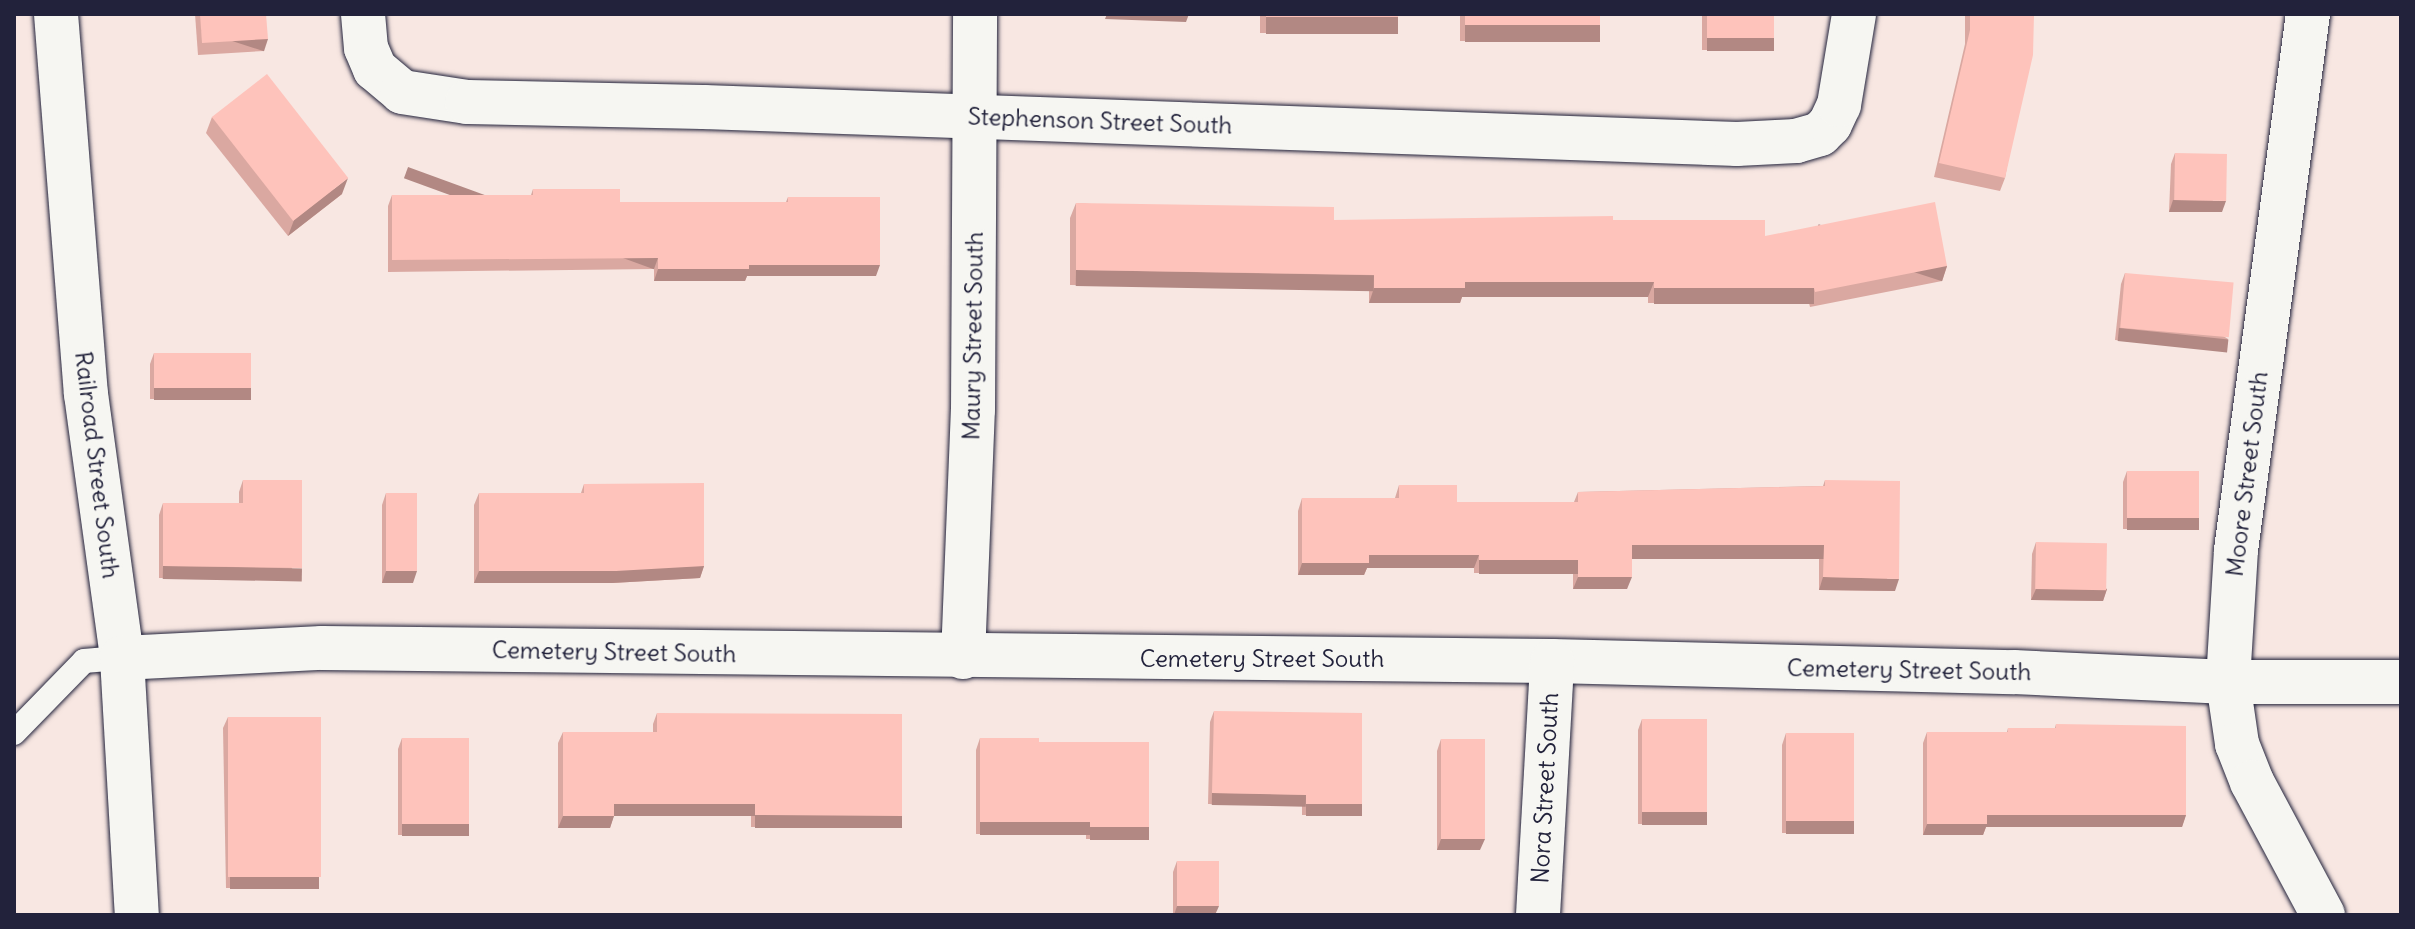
<!DOCTYPE html>
<html>
<head>
<meta charset="utf-8">
<style>
	body { margin:0 }
	#map { position:relative; width:2415px; height:929px; overflow:hidden; background:#f8e7e2; font-family:Delius,sans-serif }
	div>[style] { position:absolute }
	[style*='--x'] { left:calc(var(--x)*1px); top:calc(var(--y)*1px); width:calc(var(--w)*1px); rotate:calc(var(--a)*1deg) }
	.roads { filter:drop-shadow(0 0 2px #22223b) drop-shadow(0 0 2px #22223b) }
	.lane>* { height:24px; margin:-12px; padding:0 12px; transform-origin:12px; border-radius:12px; background:#f6f6f2 }
	.street>* { height:44px; margin:-22px; padding:0 22px; transform-origin:22px; border-radius:22px; background:#f6f6f2 }
	.wall>* { inset:0; background:#daa8a1; transform-origin:0 0 }
	.shaded-wall>* { inset:0; background:#b28883; transform-origin:0 0 }
	.building>* { inset:0; background:#fec3bb; transform-origin:0 0 }
	span { translate:-50% -50%; white-space:nowrap; text-align:center; line-height:1.15; -webkit-text-stroke:6px #f6f6f2; paint-order:stroke }
	.street-label { font-size:24px; color:#22223b }
	.frame { position:absolute; inset:0; border:16px solid #22223b; pointer-events:none }
</style>
</head>
<body>
<div id="map">
	<div class="roads">
		<div class="lane">
			<i style="--x:14;--y:733;--w:100;--a:-45.8"></i>
			<i style="--x:84;--y:661;--w:38;--a:-5"></i>
		</div>
		<div class="street">
			<i style="--x:56;--y:14;--w:381;--a:85.5"></i>
			<i style="--x:86;--y:394;--w:266;--a:82.2"></i>
			<i style="--x:122;--y:658;--w:257;--a:86.7"></i>
			<i style="--x:363;--y:14;--w:34;--a:85"></i>
			<i style="--x:366;--y:48;--w:23;--a:67"></i>
			<i style="--x:375;--y:69;--w:35;--a:40"></i>
			<i style="--x:402;--y:92;--w:66;--a:8.7"></i>
			<i style="--x:467;--y:102;--w:237;--a:1.2"></i>
			<i style="--x:704;--y:107;--w:1034;--a:2.05"></i>
			<i style="--x:1737;--y:144;--w:59;--a:-2.9"></i>
			<i style="--x:1796;--y:141;--w:25;--a:-16"></i>
			<i style="--x:1820;--y:134;--w:14;--a:-45"></i>
			<i style="--x:1830;--y:124;--w:21;--a:-65"></i>
			<i style="--x:1839;--y:105;--w:92;--a:-80.6"></i>
			<i style="--x:2308;--y:14;--w:541;--a:97.65"></i>
			<i style="--x:2236;--y:550;--w:132;--a:93.5"></i>
			<i style="--x:2228;--y:682;--w:63;--a:81.7"></i>
			<i style="--x:2237;--y:744;--w:41;--a:68.5"></i>
			<i style="--x:2252;--y:782;--w:151;--a:61.9"></i>
			<i style="--x:963;--y:657;--w:247;--a:-87.7"></i>
			<i style="--x:973;--y:410;--w:396;--a:-89.7"></i>
			<i style="--x:122;--y:658;--w:200;--a:-2.9"></i>
			<i style="--x:322;--y:648;--w:1230;--a:0.61"></i>
			<i style="--x:1552;--y:661;--w:462;--a:1.4"></i>
			<i style="--x:2014;--y:672;--w:214;--a:2.7"></i>
			<i style="--x:2228;--y:682;--w:173;--a:0"></i>
			<i style="--x:1538;--y:915;--w:254;--a:-86.8"></i>
		</div>
	</div>
	<div class="wall">
		<i style="clip-path:polygon(195px 14px,266px 14px,264px 51px,198px 55px)"></i>
		<i style="left:1260px;top:14px;width:138px;height:19px"></i>
		<i style="left:1460px;top:14px;width:140px;height:27px"></i>
		<i style="left:1702px;top:14px;width:72px;height:36px"></i>
		<i style="clip-path:polygon(1965px 14px,2034px 14px,2005px 178px,2000px 191px,1934px 177px,1965px 44px)"></i>
		<i style="clip-path:polygon(212px 117px,342px 194px,288px 236px,206px 133px)"></i>
		<i style="clip-path:polygon(2175px 153px,2222px 212px,2169px 212px,2171px 164px)"></i>
		<i style="clip-path:polygon(533px 189px,620px 202px,786px 202px,788px 197px,876px 276px,747px 276px,745px 281px,654px 281px,654px 269px,388px 272px,388px 206px,392px 195px,531px 195px)"></i>
		<i style="clip-path:polygon(1076px 203px,1334px 220px,1613px 220px,1765px 236px,1947px 266px,1942px 281px,1810px 307px,1809px 303px,1648px 303px,1648px 297px,1462px 297px,1460px 303px,1369px 303px,1369px 290px,1070px 285px,1070px 218px)"></i>
		<i style="clip-path:polygon(2125px 273px,2228px 339px,2224px 351px,2115px 340px,2121px 284px)"></i>
		<i style="clip-path:polygon(154px 353px,247px 399px,150px 399px,150px 364px)"></i>
		<i style="clip-path:polygon(2127px 471px,2195px 529px,2123px 529px,2123px 482px)"></i>
		<i style="clip-path:polygon(243px 480px,298px 579px,159px 578px,159px 515px,163px 503px,239px 503px,239px 492px)"></i>
		<i style="clip-path:polygon(1825px 480px,1895px 591px,1819px 590px,1819px 558px,1632px 558px,1627px 589px,1573px 589px,1573px 573px,1474px 573px,1474px 568px,1367px 568px,1364px 575px,1298px 575px,1298px 511px,1302px 498px,1395px 498px,1399px 485px,1457px 502px,1574px 502px,1578px 492px,1823px 486px)"></i>
		<i style="clip-path:polygon(584px 484px,704px 566px,700px 578px,612px 583px,474px 583px,474px 505px,479px 493px,581px 493px)"></i>
		<i style="clip-path:polygon(386px 493px,413px 583px,382px 583px,382px 505px)"></i>
		<i style="clip-path:polygon(2036px 542px,2107px 589px,2103px 601px,2031px 600px,2032px 554px)"></i>
		<i style="clip-path:polygon(1214px 711px,1358px 815px,1302px 815px,1302px 806px,1208px 804px,1210px 722px)"></i>
		<i style="clip-path:polygon(657px 713px,898px 828px,751px 827px,751px 815px,614px 815px,610px 828px,558px 828px,558px 743px,563px 732px,653px 732px,653px 724px)"></i>
		<i style="clip-path:polygon(228px 717px,314px 888px,226px 888px,223px 728px)"></i>
		<i style="clip-path:polygon(1642px 719px,1707px 812px,1702px 824px,1638px 824px,1638px 730px)"></i>
		<i style="clip-path:polygon(2056px 724px,2186px 815px,2182px 827px,1986px 827px,1983px 835px,1923px 835px,1923px 743px,1927px 732px,2007px 732px,2008px 728px,2055px 728px)"></i>
		<i style="clip-path:polygon(1786px 733px,1849px 833px,1782px 833px,1782px 745px)"></i>
		<i style="clip-path:polygon(402px 738px,465px 835px,398px 835px,398px 749px)"></i>
		<i style="clip-path:polygon(980px 738px,1039px 742px,1149px 827px,1145px 839px,1086px 839px,1086px 834px,976px 834px,976px 750px)"></i>
		<i style="clip-path:polygon(1441px 739px,1480px 850px,1437px 850px,1437px 751px)"></i>
		<i style="clip-path:polygon(1177px 861px,1215px 915px,1173px 915px,1173px 872px)"></i>
	</div>
	<div class="shaded-wall">
		<i style="left:778px;top:14px;width:108px;height:2px"></i>
		<i style="clip-path:polygon(1107px 14px,1189px 14px,1186px 22px,1105px 19px)"></i>
		<i style="left:1266px;top:17px;width:132px;height:17px"></i>
		<i style="left:1465px;top:25px;width:135px;height:17px"></i>
		<i style="left:1707px;top:38px;width:67px;height:13px"></i>
		<i style="left:268px;top:39px;width:13px;height:66px;rotate:108deg"></i>
		<i style="clip-path:polygon(348px 178px,342px 194px,288px 236px,294px 220px)"></i>
		<i style="clip-path:polygon(2173px 200px,2226px 201px,2222px 212px,2169px 212px)"></i>
		<i style="left:658px;top:258px;width:12px;height:266px;rotate:110deg"></i>
		<i style="clip-path:polygon(749px 265px,880px 265px,876px 276px,747px 276px,745px 281px,654px 281px,658px 269px)"></i>
		<i style="left:1947px;top:266px;width:16px;height:135px;rotate:108deg"></i>
		<i style="left:1076px;top:270px;width:298px;height:16px;rotate:1deg"></i>
		<i style="clip-path:polygon(1465px 282px,1654px 282px,1648px 297px,1462px 297px,1460px 303px,1369px 303px,1374px 288px)"></i>
		<i style="left:1654px;top:288px;width:160px;height:16px"></i>
		<i style="left:2119px;top:328px;width:110px;height:13px;rotate:6deg"></i>
		<i style="left:154px;top:388px;width:97px;height:12px"></i>
		<i style="left:2127px;top:518px;width:72px;height:12px"></i>
		<i style="left:1632px;top:545px;width:192px;height:14px"></i>
		<i style="clip-path:polygon(1369px 555px,1479px 555px,1474px 568px,1367px 568px,1364px 575px,1298px 575px,1302px 563px)"></i>
		<i style="left:1479px;top:560px;width:99px;height:14px"></i>
		<i style="left:163px;top:566px;width:139px;height:13px;rotate:1deg"></i>
		<i style="clip-path:polygon(704px 566px,700px 578px,612px 583px,474px 583px,479px 571px)"></i>
		<i style="clip-path:polygon(386px 571px,417px 571px,413px 583px,382px 583px)"></i>
		<i style="clip-path:polygon(1578px 577px,1632px 577px,1627px 589px,1573px 589px)"></i>
		<i style="clip-path:polygon(1823px 577px,1899px 579px,1895px 591px,1819px 590px)"></i>
		<i style="clip-path:polygon(2036px 589px,2107px 589px,2103px 601px,2031px 600px)"></i>
		<i style="left:1212px;top:793px;width:94px;height:12px;rotate:1deg"></i>
		<i style="left:614px;top:804px;width:141px;height:12px"></i>
		<i style="left:1306px;top:804px;width:56px;height:12px"></i>
		<i style="left:1642px;top:812px;width:65px;height:13px"></i>
		<i style="left:755px;top:815px;width:147px;height:13px"></i>
		<i style="clip-path:polygon(1987px 815px,2186px 815px,2182px 827px,1986px 827px,1983px 835px,1923px 835px,1927px 824px)"></i>
		<i style="clip-path:polygon(563px 816px,614px 816px,610px 828px,558px 828px)"></i>
		<i style="left:1786px;top:821px;width:68px;height:13px"></i>
		<i style="left:980px;top:822px;width:110px;height:13px"></i>
		<i style="left:402px;top:824px;width:67px;height:12px"></i>
		<i style="left:1090px;top:827px;width:59px;height:13px"></i>
		<i style="clip-path:polygon(1441px 839px,1485px 839px,1480px 850px,1437px 850px)"></i>
		<i style="left:230px;top:877px;width:89px;height:12px"></i>
		<i style="clip-path:polygon(1177px 906px,1219px 906px,1215px 915px,1174px 915px)"></i>
	</div>
	<div class="building">
		<i style="clip-path:polygon(200px 14px,266px 14px,268px 39px,202px 43px)"></i>
		<i style="left:1266px;top:14px;width:132px;height:3px"></i>
		<i style="left:1465px;top:14px;width:135px;height:11px"></i>
		<i style="left:1707px;top:14px;width:67px;height:24px"></i>
		<i style="clip-path:polygon(1970px 14px,2034px 14px,2033px 55px,2005px 178px,1939px 163px,1970px 30px)"></i>
		<i style="left:267px;top:74px;width:132px;height:70px;rotate:52deg"></i>
		<i style="left:2175px;top:153px;width:52px;height:47px;rotate:1deg"></i>
		<i style="clip-path:polygon(533px 189px,620px 189px,620px 202px,788px 202px,788px 197px,880px 197px,880px 265px,749px 265px,749px 269px,658px 269px,658px 258px,392px 260px,392px 195px,533px 195px)"></i>
		<i style="clip-path:polygon(1935px 202px,1947px 266px,1815px 292px,1814px 288px,1654px 288px,1654px 282px,1465px 282px,1465px 288px,1374px 288px,1374px 275px,1076px 270px,1076px 203px,1334px 207px,1334px 220px,1613px 216px,1613px 220px,1765px 220px,1765px 236px)"></i>
		<i style="left:2125px;top:273px;width:109px;height:55px;rotate:5deg"></i>
		<i style="left:154px;top:353px;width:97px;height:35px"></i>
		<i style="left:2127px;top:471px;width:72px;height:47px"></i>
		<i style="clip-path:polygon(243px 480px,302px 480px,302px 568px,163px 566px,163px 503px,243px 503px)"></i>
		<i style="clip-path:polygon(1825px 480px,1900px 481px,1899px 579px,1823px 577px,1824px 545px,1632px 545px,1632px 577px,1578px 577px,1578px 560px,1479px 560px,1479px 555px,1369px 555px,1369px 563px,1302px 563px,1302px 498px,1399px 498px,1399px 485px,1457px 485px,1457px 502px,1578px 502px,1578px 492px,1825px 486px)"></i>
		<i style="clip-path:polygon(704px 483px,704px 566px,616px 571px,479px 571px,479px 493px,584px 493px,584px 484px)"></i>
		<i style="left:386px;top:493px;width:31px;height:78px"></i>
		<i style="left:2036px;top:542px;width:71px;height:47px;rotate:1deg"></i>
		<i style="clip-path:polygon(1214px 711px,1362px 713px,1362px 804px,1306px 804px,1306px 795px,1212px 793px)"></i>
		<i style="clip-path:polygon(657px 713px,902px 714px,902px 816px,755px 815px,755px 804px,614px 804px,614px 816px,563px 816px,563px 732px,657px 732px)"></i>
		<i style="left:228px;top:717px;width:93px;height:160px"></i>
		<i style="left:1642px;top:719px;width:65px;height:93px"></i>
		<i style="clip-path:polygon(2056px 724px,2186px 726px,2186px 815px,1987px 815px,1987px 824px,1927px 824px,1927px 732px,2008px 732px,2008px 728px,2056px 728px)"></i>
		<i style="left:1786px;top:733px;width:68px;height:88px"></i>
		<i style="left:402px;top:738px;width:67px;height:86px"></i>
		<i style="clip-path:polygon(980px 738px,1039px 738px,1039px 742px,1149px 742px,1149px 827px,1090px 827px,1090px 822px,980px 822px)"></i>
		<i style="left:1441px;top:739px;width:44px;height:100px"></i>
		<i style="left:1177px;top:861px;width:42px;height:45px"></i>
	</div>
	<div class="street-label">
		<span style="left:1100px;top:121px;rotate:2deg">Stephenson Street South</span>
		<span style="left:973px;top:336px;rotate:-89deg">Maury Street South</span>
		<span style="left:97px;top:465px;rotate:83deg">Railroad Street South</span>
		<span style="left:2247px;top:474px;rotate:-83deg">Moore Street South</span>
		<span style="left:614px;top:652px;rotate:1deg">Cemetery Street South</span>
		<span style="left:1262px;top:659px">Cemetery Street South</span>
		<span style="left:1909px;top:670px;rotate:1deg">Cemetery Street South</span>
		<span style="left:1545px;top:788px;rotate:-87deg">Nora Street South</span>
	</div>
	<div class="frame"></div>
</div>
</body>
</html>
